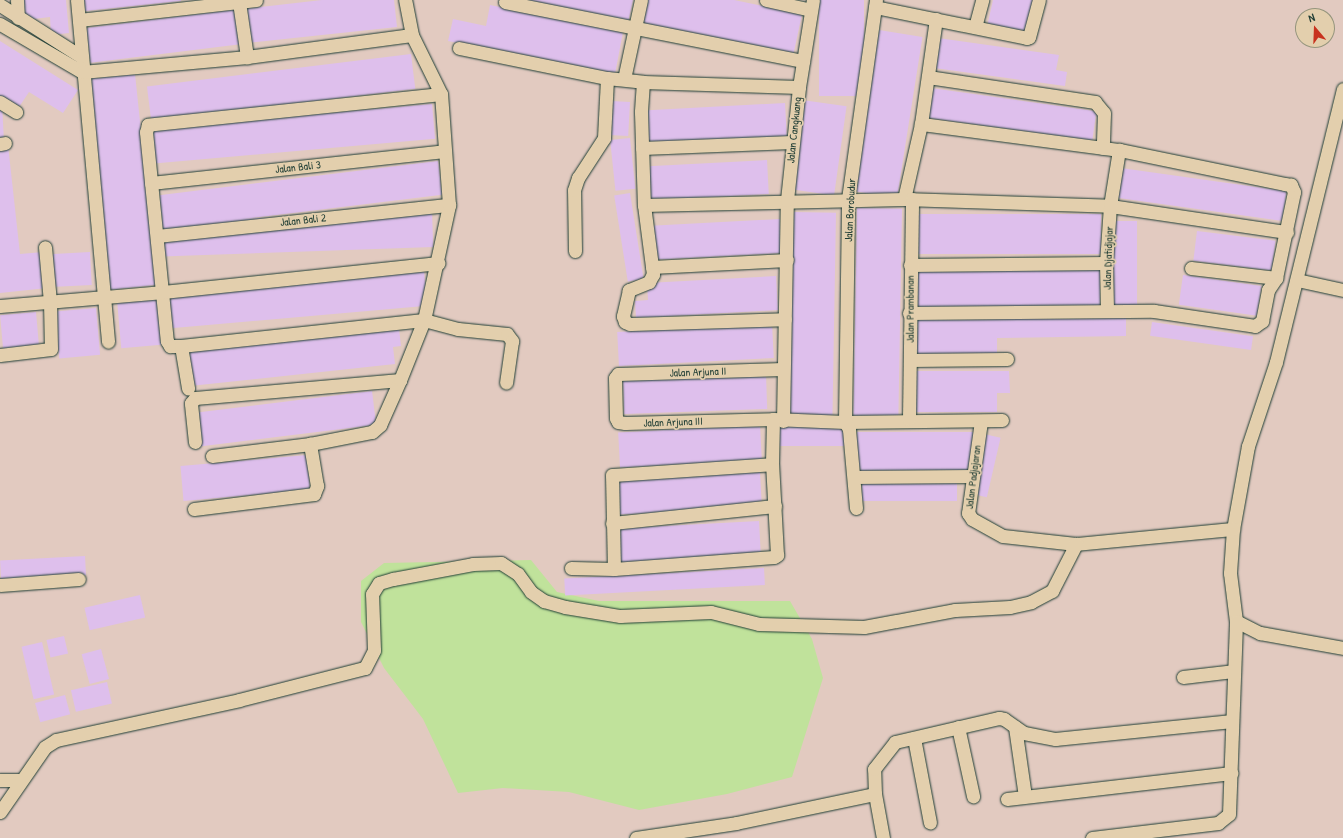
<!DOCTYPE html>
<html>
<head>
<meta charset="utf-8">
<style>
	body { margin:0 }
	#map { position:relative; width:1343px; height:838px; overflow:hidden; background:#e2cac0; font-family:"Patrick Hand",sans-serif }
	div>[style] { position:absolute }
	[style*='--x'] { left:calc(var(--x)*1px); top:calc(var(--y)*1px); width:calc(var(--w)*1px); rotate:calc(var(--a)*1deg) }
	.green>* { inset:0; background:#c0e29b }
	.building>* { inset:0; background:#debfec; transform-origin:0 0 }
	.roads { filter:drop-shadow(0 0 1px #1f3d34) drop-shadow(0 0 1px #1f3d34) }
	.minor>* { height:13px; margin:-6.5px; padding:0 6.5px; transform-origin:6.5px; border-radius:6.5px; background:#e3cfad }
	span { translate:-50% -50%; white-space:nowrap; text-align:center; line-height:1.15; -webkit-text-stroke:3.5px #e3cfad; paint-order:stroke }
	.street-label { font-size:11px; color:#1f3d34 }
	.north { position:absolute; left:1295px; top:8px; width:40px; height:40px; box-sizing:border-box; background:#e3cfad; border:1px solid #95957d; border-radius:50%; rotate:341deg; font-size:11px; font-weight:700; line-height:16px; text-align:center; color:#1f3d34 }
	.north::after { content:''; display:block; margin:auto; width:14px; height:18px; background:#c8321e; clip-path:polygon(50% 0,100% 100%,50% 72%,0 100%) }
</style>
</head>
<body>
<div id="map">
	<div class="green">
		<i style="clip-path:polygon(531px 560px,557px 592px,599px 601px,790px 601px,812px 639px,823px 678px,792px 777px,727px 794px,639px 810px,569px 792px,503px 788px,458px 793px,423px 719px,384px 668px,361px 622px,361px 581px,384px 563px)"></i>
	</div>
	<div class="building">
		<i style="clip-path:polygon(23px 0,66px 0,69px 33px,51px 35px,50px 17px,25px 20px)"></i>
		<i style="clip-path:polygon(84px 0,181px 0,181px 1px,85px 11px)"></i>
		<i style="clip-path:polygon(322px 0,394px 0,397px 27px,247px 43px,243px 9px)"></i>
		<i style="clip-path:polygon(520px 0,633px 0,628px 22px)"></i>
		<i style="clip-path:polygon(648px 0,734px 0,802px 14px,793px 56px,643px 26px)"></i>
		<i style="left:819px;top:0;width:45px;height:96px"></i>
		<i style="clip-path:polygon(993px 0,1035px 0,1027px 36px,987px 27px)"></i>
		<i style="clip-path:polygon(490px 5px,623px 32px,615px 74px,448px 41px,453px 19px,486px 26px)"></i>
		<i style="left:240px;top:9px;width:35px;height:155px;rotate:83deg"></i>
		<i style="left:879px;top:30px;width:44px;height:163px;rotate:9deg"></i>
		<i style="clip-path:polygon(938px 38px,1059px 55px,1056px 70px,1067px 72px,1065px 86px,934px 68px)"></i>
		<i style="clip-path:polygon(0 41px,78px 90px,63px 113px,29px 92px,17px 110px,0 99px)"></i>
		<i style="left:411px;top:54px;width:35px;height:266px;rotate:83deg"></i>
		<i style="left:135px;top:74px;width:212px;height:48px;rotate:84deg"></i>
		<i style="left:931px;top:88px;width:167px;height:30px;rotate:8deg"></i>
		<i style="left:802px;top:100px;width:45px;height:90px;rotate:8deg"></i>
		<i style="left:611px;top:101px;width:19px;height:34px;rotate:3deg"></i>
		<i style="left:785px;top:103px;width:35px;height:142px;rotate:87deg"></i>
		<i style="clip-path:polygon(0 104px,2px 104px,4px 142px,0 142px)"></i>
		<i style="left:432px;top:104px;width:35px;height:282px;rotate:85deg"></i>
		<i style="left:630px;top:138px;width:51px;height:20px;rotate:84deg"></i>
		<i style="clip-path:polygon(8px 145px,20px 254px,43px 252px,47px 288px,0 293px,0 146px)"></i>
		<i style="left:767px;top:160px;width:34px;height:119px;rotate:87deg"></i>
		<i style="left:438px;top:161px;width:34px;height:281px;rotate:83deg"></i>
		<i style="left:1121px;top:168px;width:167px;height:30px;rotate:8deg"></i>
		<i style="left:630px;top:193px;width:87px;height:16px;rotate:81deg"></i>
		<i style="left:857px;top:208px;width:45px;height:209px;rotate:1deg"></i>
		<i style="left:432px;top:212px;width:35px;height:271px;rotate:88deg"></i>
		<i style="left:792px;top:212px;width:44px;height:208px;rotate:1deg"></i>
		<i style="left:1101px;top:214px;width:40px;height:187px;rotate:90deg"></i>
		<i style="left:780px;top:219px;width:34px;height:129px;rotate:87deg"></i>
		<i style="left:1112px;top:221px;width:25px;height:84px"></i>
		<i style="left:1197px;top:231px;width:79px;height:30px;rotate:7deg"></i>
		<i style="left:90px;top:252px;width:33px;height:41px;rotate:87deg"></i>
		<i style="left:1100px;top:269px;width:40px;height:187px;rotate:90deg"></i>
		<i style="left:424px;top:271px;width:35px;height:260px;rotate:85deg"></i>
		<i style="left:1183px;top:275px;width:79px;height:30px;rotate:8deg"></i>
		<i style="clip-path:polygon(776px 276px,778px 310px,636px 318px,635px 301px,648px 300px,647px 283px)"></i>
		<i style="left:157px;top:298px;width:47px;height:40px;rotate:85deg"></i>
		<i style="left:96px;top:308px;width:47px;height:41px;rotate:85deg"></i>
		<i style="left:36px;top:312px;width:34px;height:36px;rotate:85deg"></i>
		<i style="clip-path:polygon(1126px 315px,1126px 336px,997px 338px,997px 356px,914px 357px,913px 316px)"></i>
		<i style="left:1152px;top:322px;width:102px;height:14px;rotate:8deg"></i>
		<i style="left:772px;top:324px;width:34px;height:155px;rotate:87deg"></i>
		<i style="clip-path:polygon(399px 329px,401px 346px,393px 347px,395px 364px,190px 386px,186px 352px)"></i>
		<i style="clip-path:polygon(914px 371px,1009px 371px,1010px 393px,997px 393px,997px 412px,914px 412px)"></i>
		<i style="left:766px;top:375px;width:34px;height:143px;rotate:88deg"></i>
		<i style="left:372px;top:391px;width:34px;height:180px;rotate:83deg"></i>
		<i style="left:760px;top:425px;width:35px;height:142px;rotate:87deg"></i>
		<i style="left:847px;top:426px;width:20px;height:70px;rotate:90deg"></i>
		<i style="left:857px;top:432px;width:117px;height:41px"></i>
		<i style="left:984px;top:434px;width:17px;height:61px;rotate:13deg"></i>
		<i style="left:307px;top:455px;width:35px;height:127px;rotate:85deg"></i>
		<i style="left:760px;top:472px;width:35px;height:142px;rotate:87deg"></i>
		<i style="left:862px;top:480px;width:95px;height:21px"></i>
		<i style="left:759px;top:521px;width:35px;height:142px;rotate:87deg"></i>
		<i style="left:85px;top:556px;width:19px;height:85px;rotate:87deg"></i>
		<i style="left:764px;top:568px;width:17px;height:200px;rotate:87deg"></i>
		<i style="left:140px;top:595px;width:23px;height:57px;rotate:77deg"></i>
		<i style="left:64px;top:636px;width:18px;height:18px;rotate:77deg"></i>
		<i style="left:42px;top:642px;width:54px;height:21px;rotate:77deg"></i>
		<i style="left:101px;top:649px;width:31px;height:20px;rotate:75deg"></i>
		<i style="left:107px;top:682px;width:22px;height:37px;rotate:77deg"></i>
		<i style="left:65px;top:695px;width:20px;height:31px;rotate:75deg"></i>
	</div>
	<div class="roads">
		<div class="minor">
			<i style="--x:17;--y:0;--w:18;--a:87"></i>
			<i style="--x:77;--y:0;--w:343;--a:84.8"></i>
			<i style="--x:766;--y:0;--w:46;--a:12.5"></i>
			<i style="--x:239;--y:2;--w:56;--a:81.7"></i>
			<i style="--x:505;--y:2;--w:304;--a:11.2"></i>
			<i style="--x:0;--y:5;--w:95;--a:32.5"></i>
			<i style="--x:875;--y:7;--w:155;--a:11.5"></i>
			<i style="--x:1027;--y:38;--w:2;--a:-27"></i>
			<i style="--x:1029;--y:37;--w:38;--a:-75"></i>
			<i style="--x:79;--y:20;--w:178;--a:-6.4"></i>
			<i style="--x:0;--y:24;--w:95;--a:30.3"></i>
			<i style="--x:82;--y:72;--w:166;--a:-5.2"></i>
			<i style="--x:247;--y:57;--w:166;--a:-7.6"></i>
			<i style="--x:975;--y:27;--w:28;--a:-75"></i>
			<i style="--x:459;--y:48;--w:151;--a:11.5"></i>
			<i style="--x:607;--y:78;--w:36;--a:6"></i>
			<i style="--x:643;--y:82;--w:156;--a:1.8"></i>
			<i style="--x:928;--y:77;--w:169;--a:8.5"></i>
			<i style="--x:1095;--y:102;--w:14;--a:51"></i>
			<i style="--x:1104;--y:113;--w:35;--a:92"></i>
			<i style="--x:624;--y:79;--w:81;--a:-77.9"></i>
			<i style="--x:643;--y:82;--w:30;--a:94"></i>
			<i style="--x:641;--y:112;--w:93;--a:88.2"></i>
			<i style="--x:644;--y:205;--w:70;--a:82.6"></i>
			<i style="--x:653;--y:274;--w:9;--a:117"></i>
			<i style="--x:649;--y:282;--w:22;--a:158"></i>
			<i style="--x:629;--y:290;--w:27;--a:103"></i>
			<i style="--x:623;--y:316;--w:6;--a:72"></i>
			<i style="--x:625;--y:322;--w:5;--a:22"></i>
			<i style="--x:630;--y:324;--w:155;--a:-1.8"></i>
			<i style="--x:1343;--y:89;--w:281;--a:103.8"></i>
			<i style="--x:1276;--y:362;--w:89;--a:108.4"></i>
			<i style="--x:1248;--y:446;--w:84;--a:100.2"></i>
			<i style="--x:1233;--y:529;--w:44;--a:93.9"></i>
			<i style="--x:1230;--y:573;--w:48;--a:82.9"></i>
			<i style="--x:1236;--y:621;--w:27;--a:27"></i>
			<i style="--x:1260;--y:633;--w:84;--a:10.2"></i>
			<i style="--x:441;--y:94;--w:295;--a:174"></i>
			<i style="--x:148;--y:125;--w:7;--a:106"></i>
			<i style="--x:146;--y:132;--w:210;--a:84.3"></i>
			<i style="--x:167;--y:341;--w:6;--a:59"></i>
			<i style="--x:170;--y:346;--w:11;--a:0"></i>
			<i style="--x:181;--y:346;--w:244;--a:-6.1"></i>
			<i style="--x:424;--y:320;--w:35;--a:15"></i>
			<i style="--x:458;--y:329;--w:49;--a:5.8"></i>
			<i style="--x:507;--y:334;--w:9;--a:54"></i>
			<i style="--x:512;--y:341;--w:42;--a:98.1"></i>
			<i style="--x:0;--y:102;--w:19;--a:32"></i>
			<i style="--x:0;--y:144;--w:5;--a:-11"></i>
			<i style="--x:642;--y:148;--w:150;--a:-2.3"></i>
			<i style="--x:151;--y:183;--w:295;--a:-6.2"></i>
			<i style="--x:904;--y:199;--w:77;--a:-77.2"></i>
			<i style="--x:921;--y:124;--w:106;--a:-81.9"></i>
			<i style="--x:644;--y:205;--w:260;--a:-1.3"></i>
			<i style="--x:904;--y:199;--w:206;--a:1.9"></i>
			<i style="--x:1110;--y:206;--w:179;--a:8.4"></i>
			<i style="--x:157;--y:236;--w:294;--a:-6.1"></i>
			<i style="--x:575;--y:251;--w:61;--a:-90.9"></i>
			<i style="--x:574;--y:190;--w:13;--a:-72"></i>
			<i style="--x:578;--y:178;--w:48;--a:-57"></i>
			<i style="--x:604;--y:138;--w:60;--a:-87.1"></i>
			<i style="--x:910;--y:265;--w:196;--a:-0.6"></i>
			<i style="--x:652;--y:267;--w:135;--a:-3"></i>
			<i style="--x:1191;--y:268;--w:86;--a:6.7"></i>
			<i style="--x:1297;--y:280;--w:47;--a:12.3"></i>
			<i style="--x:0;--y:306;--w:164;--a:-4.9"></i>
			<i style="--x:163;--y:292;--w:277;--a:-6"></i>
			<i style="--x:1107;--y:310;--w:47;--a:-91.2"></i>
			<i style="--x:1106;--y:263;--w:57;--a:-86"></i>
			<i style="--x:1110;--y:206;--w:57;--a:-80.9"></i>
			<i style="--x:909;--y:313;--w:245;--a:-0.5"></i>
			<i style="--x:1154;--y:311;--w:102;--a:8.4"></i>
			<i style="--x:1255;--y:326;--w:9;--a:-36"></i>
			<i style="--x:1262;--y:321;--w:32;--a:-79"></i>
			<i style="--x:1268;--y:290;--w:14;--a:-56"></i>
			<i style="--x:1276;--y:278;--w:88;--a:-78.2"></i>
			<i style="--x:1294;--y:192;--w:8;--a:-113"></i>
			<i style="--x:1291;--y:185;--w:6;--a:-171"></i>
			<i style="--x:1285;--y:184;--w:169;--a:-168.4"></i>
			<i style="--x:1119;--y:150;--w:200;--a:-172.5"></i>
			<i style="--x:181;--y:346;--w:43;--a:80.5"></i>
			<i style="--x:0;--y:355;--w:51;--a:-6.7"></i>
			<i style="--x:51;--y:349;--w:47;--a:-91.2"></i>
			<i style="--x:50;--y:302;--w:55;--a:-95.2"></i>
			<i style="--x:910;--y:360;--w:97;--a:-0.6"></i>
			<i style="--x:783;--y:369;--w:165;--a:178.3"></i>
			<i style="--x:618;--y:374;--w:5;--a:127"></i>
			<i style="--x:615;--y:378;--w:40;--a:88.6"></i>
			<i style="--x:616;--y:418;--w:4;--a:63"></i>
			<i style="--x:618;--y:422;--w:7;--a:8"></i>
			<i style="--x:625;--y:423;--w:148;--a:-1.5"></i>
			<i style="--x:773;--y:419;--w:72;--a:2.4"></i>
			<i style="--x:845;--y:422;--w:157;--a:-0.7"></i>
			<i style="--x:909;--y:419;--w:220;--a:-89.2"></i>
			<i style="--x:783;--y:421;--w:221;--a:-89"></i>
			<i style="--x:787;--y:200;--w:114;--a:-83.9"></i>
			<i style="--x:799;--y:87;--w:88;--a:-80.9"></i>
			<i style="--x:981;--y:421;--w:93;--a:98"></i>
			<i style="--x:968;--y:513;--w:7;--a:56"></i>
			<i style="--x:972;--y:519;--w:35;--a:29"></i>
			<i style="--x:1003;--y:536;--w:73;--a:6.3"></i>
			<i style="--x:1076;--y:544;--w:158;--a:-5.5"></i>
			<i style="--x:195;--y:442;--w:39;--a:-96"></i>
			<i style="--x:191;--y:403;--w:6;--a:-51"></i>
			<i style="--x:195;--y:398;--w:206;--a:-5"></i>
			<i style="--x:212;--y:456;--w:99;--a:-7"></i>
			<i style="--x:310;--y:444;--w:63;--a:-11"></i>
			<i style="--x:372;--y:432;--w:11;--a:-41"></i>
			<i style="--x:380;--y:425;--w:49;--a:-66"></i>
			<i style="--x:400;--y:380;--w:65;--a:-68.2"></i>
			<i style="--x:424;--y:320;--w:118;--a:-77.7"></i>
			<i style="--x:449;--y:205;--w:111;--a:-94.1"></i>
			<i style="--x:441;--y:94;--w:66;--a:-116.2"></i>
			<i style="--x:412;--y:35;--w:36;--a:-101"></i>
			<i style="--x:854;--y:477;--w:119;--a:-0.5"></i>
			<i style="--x:856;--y:508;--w:79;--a:-95.1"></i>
			<i style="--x:849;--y:429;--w:8;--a:-120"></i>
			<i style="--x:845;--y:422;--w:223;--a:-89.2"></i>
			<i style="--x:848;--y:199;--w:201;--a:-82"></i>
			<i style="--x:194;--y:509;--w:121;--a:-7.1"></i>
			<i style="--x:314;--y:494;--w:9;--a:-69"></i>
			<i style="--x:317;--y:486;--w:43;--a:-99.5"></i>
			<i style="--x:612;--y:523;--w:164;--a:-6"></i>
			<i style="--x:571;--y:568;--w:43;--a:1.3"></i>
			<i style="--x:614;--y:569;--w:160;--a:-4.3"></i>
			<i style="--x:774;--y:557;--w:4;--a:-34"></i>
			<i style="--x:777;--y:555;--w:91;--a:-93.1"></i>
			<i style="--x:772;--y:464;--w:45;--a:-88.7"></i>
			<i style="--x:614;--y:569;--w:94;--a:-91.2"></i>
			<i style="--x:612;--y:475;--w:160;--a:-3.9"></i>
			<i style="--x:0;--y:585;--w:79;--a:-4.3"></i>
			<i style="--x:1183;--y:677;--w:50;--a:-6.8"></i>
			<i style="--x:958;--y:727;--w:71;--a:77.7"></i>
			<i style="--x:1015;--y:727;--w:70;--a:81.8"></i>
			<i style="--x:914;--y:738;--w:86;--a:79.3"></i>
			<i style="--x:0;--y:780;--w:21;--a:0"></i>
			<i style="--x:1007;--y:799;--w:226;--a:-6.6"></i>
			<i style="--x:0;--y:812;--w:79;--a:-55.3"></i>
			<i style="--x:45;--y:747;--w:13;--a:-32"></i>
			<i style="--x:56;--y:740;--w:187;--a:-12.3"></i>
			<i style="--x:239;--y:700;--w:130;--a:-14.3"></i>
			<i style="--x:365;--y:668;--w:20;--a:-63"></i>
			<i style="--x:374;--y:650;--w:56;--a:-92"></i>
			<i style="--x:372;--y:594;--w:13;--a:-58"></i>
			<i style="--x:379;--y:583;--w:15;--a:-16"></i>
			<i style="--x:393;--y:579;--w:81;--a:-10.6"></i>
			<i style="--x:473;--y:564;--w:28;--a:-2"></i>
			<i style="--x:501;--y:563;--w:20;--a:33"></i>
			<i style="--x:518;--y:574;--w:22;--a:54"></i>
			<i style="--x:531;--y:592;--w:16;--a:35"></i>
			<i style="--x:544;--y:601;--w:22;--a:16"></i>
			<i style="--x:565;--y:607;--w:56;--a:9.3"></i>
			<i style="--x:620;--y:616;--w:91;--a:-2.5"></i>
			<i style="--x:711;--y:612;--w:49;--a:14"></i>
			<i style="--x:759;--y:624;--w:105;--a:1.6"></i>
			<i style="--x:864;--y:627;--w:93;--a:-10.6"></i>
			<i style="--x:955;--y:610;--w:55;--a:-3.1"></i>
			<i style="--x:1010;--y:607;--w:22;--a:-13"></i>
			<i style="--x:1031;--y:602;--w:24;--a:-28"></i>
			<i style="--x:1052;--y:591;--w:53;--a:-62.9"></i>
			<i style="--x:636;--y:838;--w:101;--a:-8.5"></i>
			<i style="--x:736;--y:823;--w:142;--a:-11.8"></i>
			<i style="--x:883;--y:838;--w:45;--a:-100.3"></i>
			<i style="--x:875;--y:794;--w:25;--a:-92"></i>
			<i style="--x:874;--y:769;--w:34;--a:-52"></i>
			<i style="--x:895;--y:742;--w:107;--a:-13"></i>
			<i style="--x:999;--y:718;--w:5;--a:11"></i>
			<i style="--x:1004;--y:719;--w:24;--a:35"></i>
			<i style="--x:1024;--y:733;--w:32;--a:11"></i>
			<i style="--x:1055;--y:739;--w:178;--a:-5.8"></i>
			<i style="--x:1092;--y:838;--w:127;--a:-6.8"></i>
			<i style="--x:1218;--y:823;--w:14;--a:-39"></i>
			<i style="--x:1229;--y:814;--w:193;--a:-87.9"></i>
		</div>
	</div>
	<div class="street-label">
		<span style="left:794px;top:130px;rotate:-84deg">Jalan Cangkuang</span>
		<span style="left:298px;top:167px;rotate:-6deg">Jalan Bali 3</span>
		<span style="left:850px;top:210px;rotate:-87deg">Jalan Borobudur</span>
		<span style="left:303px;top:220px;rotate:-6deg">Jalan Bali 2</span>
		<span style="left:1108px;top:258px;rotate:-88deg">Jalan Djatidjajar</span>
		<span style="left:910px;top:309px;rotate:-90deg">Jalan Prambanan</span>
		<span style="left:698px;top:372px;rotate:-2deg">Jalan Arjuna II</span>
		<span style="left:673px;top:422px;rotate:-2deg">Jalan Arjuna III</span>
		<span style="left:973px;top:477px;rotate:-83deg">Jalan Padjajaran</span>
	</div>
	<div class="north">N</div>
</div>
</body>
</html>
